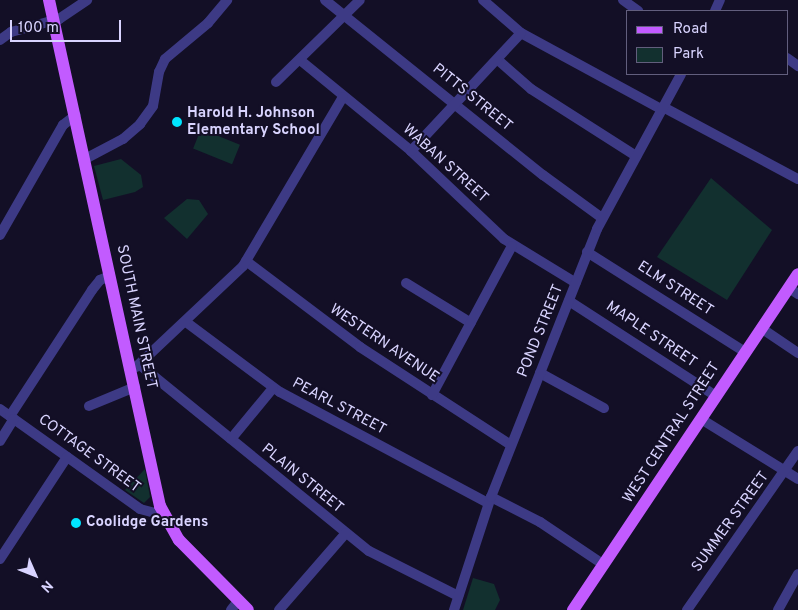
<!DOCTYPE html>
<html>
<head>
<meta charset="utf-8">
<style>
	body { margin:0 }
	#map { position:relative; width:798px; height:610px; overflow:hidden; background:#130f26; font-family:Overpass,sans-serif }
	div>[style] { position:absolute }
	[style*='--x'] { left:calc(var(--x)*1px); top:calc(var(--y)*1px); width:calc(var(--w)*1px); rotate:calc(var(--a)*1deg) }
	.green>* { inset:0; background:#12302f; transform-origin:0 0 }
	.minor>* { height:10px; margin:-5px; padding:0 5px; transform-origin:5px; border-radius:5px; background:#3d3a85 }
	.major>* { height:12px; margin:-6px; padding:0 6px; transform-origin:6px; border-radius:6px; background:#c25bff }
	.dots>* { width:14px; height:14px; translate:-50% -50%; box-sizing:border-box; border:2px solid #130f26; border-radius:50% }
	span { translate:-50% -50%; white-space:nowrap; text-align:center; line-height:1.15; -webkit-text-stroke:4px #130f26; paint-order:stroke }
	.street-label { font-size:15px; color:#d9d4ff }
	.poi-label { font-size:15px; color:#d9d4ff; font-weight:700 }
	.left { translate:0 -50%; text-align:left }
	.legend { position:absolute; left:626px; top:10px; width:162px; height:65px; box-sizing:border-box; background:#130f26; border:1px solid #625e7d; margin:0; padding:6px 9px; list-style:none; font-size:15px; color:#d9d4ff }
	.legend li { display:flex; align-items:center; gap:10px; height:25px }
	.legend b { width:25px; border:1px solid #625e7d }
	.north { position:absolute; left:10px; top:550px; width:50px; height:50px; -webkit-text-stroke:4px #130f26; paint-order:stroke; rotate:134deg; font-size:14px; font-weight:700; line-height:20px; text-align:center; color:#d9d4ff }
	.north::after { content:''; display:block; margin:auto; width:18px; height:22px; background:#d9d4ff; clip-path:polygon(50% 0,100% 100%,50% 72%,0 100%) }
	.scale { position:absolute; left:10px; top:20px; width:111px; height:22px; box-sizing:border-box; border:2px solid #d9d4ff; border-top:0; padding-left:6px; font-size:15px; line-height:18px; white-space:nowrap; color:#d9d4ff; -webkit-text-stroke:4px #130f26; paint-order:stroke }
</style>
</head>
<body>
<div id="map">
	<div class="green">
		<i style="left:201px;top:129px;width:42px;height:21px;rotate:22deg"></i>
		<i style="clip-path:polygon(121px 159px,141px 175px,143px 187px,135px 192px,103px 200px,94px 166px)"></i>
		<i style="clip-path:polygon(711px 178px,772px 230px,727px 300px,657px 257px)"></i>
		<i style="clip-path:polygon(187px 199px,199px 200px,208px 214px,187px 239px,164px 218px)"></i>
		<i style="clip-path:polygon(145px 469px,150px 497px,144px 503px,125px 490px)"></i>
		<i style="clip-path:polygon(473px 578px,494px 584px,500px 600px,495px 610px,463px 610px)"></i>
	</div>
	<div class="minor">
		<i style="--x:325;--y:0;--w:280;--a:38.8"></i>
		<i style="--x:543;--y:175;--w:73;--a:36.1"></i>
		<i style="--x:483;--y:0;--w:50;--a:41"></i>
		<i style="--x:521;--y:33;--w:159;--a:28.5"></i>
		<i style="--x:623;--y:0;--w:19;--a:36"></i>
		<i style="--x:715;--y:11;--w:12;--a:-66"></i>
		<i style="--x:0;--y:40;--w:14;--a:-36"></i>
		<i style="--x:11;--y:32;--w:50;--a:-15.2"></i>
		<i style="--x:59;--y:19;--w:34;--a:-34"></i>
		<i style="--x:787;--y:58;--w:14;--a:36"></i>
		<i style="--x:300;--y:60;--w:144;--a:39.3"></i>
		<i style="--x:411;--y:151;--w:128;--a:43.4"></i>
		<i style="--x:504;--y:239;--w:84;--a:31.4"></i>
		<i style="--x:498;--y:60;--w:44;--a:41.3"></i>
		<i style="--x:531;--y:89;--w:125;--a:32.5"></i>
		<i style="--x:276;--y:82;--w:117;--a:-44.3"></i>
		<i style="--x:663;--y:107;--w:153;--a:28.1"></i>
		<i style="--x:411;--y:151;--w:161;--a:-47"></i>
		<i style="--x:85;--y:159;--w:43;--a:-27.8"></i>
		<i style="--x:123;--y:139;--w:23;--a:-41"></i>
		<i style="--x:140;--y:124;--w:22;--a:-54"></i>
		<i style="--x:153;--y:106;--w:35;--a:-80"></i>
		<i style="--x:159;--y:72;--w:14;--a:-65"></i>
		<i style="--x:165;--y:59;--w:56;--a:-39.9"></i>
		<i style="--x:208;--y:23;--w:30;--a:-50"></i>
		<i style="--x:0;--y:235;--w:127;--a:-60.2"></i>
		<i style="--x:63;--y:125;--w:16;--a:-38"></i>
		<i style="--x:587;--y:252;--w:187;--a:32.3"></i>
		<i style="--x:246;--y:261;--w:143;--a:37"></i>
		<i style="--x:360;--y:347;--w:180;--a:33"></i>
		<i style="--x:406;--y:283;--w:76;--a:31.6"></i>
		<i style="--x:789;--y:288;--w:11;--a:34"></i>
		<i style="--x:569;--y:301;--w:175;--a:32.9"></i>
		<i style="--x:186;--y:322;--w:117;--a:36.7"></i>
		<i style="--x:280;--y:392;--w:236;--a:28.1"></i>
		<i style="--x:761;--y:328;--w:45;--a:34"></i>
		<i style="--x:140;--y:365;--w:295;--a:39.1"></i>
		<i style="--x:369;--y:551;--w:100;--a:26.8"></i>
		<i style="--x:136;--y:367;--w:147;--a:-43.3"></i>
		<i style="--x:243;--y:266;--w:196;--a:-59.4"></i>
		<i style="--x:540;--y:373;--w:73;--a:28.7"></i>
		<i style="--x:432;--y:395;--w:169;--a:-61.8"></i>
		<i style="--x:89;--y:406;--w:50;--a:-22.4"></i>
		<i style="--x:0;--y:409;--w:172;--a:35.5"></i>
		<i style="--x:140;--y:509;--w:24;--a:15"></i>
		<i style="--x:10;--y:416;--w:150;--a:-56.9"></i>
		<i style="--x:92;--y:290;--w:13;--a:-51"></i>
		<i style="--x:100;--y:280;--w:11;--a:-22"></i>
		<i style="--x:701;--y:419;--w:114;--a:31.7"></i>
		<i style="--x:231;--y:439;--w:66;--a:-50.5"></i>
		<i style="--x:0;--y:441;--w:26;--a:-58"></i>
		<i style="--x:491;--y:497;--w:55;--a:27"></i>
		<i style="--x:540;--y:522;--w:77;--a:33.9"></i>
		<i style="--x:0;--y:559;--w:122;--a:-56.7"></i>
		<i style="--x:231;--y:610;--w:11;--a:-52"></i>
		<i style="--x:279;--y:610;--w:102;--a:-49"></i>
		<i style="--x:454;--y:610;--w:119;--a:-71.9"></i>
		<i style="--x:491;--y:497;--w:288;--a:-68.4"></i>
		<i style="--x:597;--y:229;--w:176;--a:-61.5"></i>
		<i style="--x:687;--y:610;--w:194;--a:-55.1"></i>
		<i style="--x:778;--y:610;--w:41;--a:-60.9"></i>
	</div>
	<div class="major">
		<i style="--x:49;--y:0;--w:518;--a:77.63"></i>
		<i style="--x:160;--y:506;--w:39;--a:61"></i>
		<i style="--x:179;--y:540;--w:98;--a:45.4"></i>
		<i style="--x:573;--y:610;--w:404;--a:-56.2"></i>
	</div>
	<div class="dots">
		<i style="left:177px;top:122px;background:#00e5ff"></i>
		<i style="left:76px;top:523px;background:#00e5ff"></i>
	</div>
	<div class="street-label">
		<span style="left:472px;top:98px;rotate:39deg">PITTS STREET</span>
		<span style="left:445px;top:164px;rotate:42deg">WABAN STREET</span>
		<span style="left:675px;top:289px;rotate:33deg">ELM STREET</span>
		<span style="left:136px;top:317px;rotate:78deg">SOUTH MAIN STREET</span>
		<span style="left:541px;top:331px;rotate:-68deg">POND STREET</span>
		<span style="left:651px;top:335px;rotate:34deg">MAPLE STREET</span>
		<span style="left:384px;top:344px;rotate:34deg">WESTERN AVENUE</span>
		<span style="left:339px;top:407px;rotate:28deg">PEARL STREET</span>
		<span style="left:672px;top:433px;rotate:-57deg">WEST CENTRAL STREET</span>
		<span style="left:89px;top:454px;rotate:36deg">COTTAGE STREET</span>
		<span style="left:302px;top:479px;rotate:39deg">PLAIN STREET</span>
		<span style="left:731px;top:522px;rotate:-54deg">SUMMER STREET</span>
	</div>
	<div class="poi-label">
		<span class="left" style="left:187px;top:122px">Harold H. Johnson<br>Elementary School</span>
		<span class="left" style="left:86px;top:523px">Coolidge Gardens</span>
	</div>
	<ul class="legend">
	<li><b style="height:6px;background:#c25bff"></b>Road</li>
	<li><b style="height:14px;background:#12302f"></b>Park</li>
	</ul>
	<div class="north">N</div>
	<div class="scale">100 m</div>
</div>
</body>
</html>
